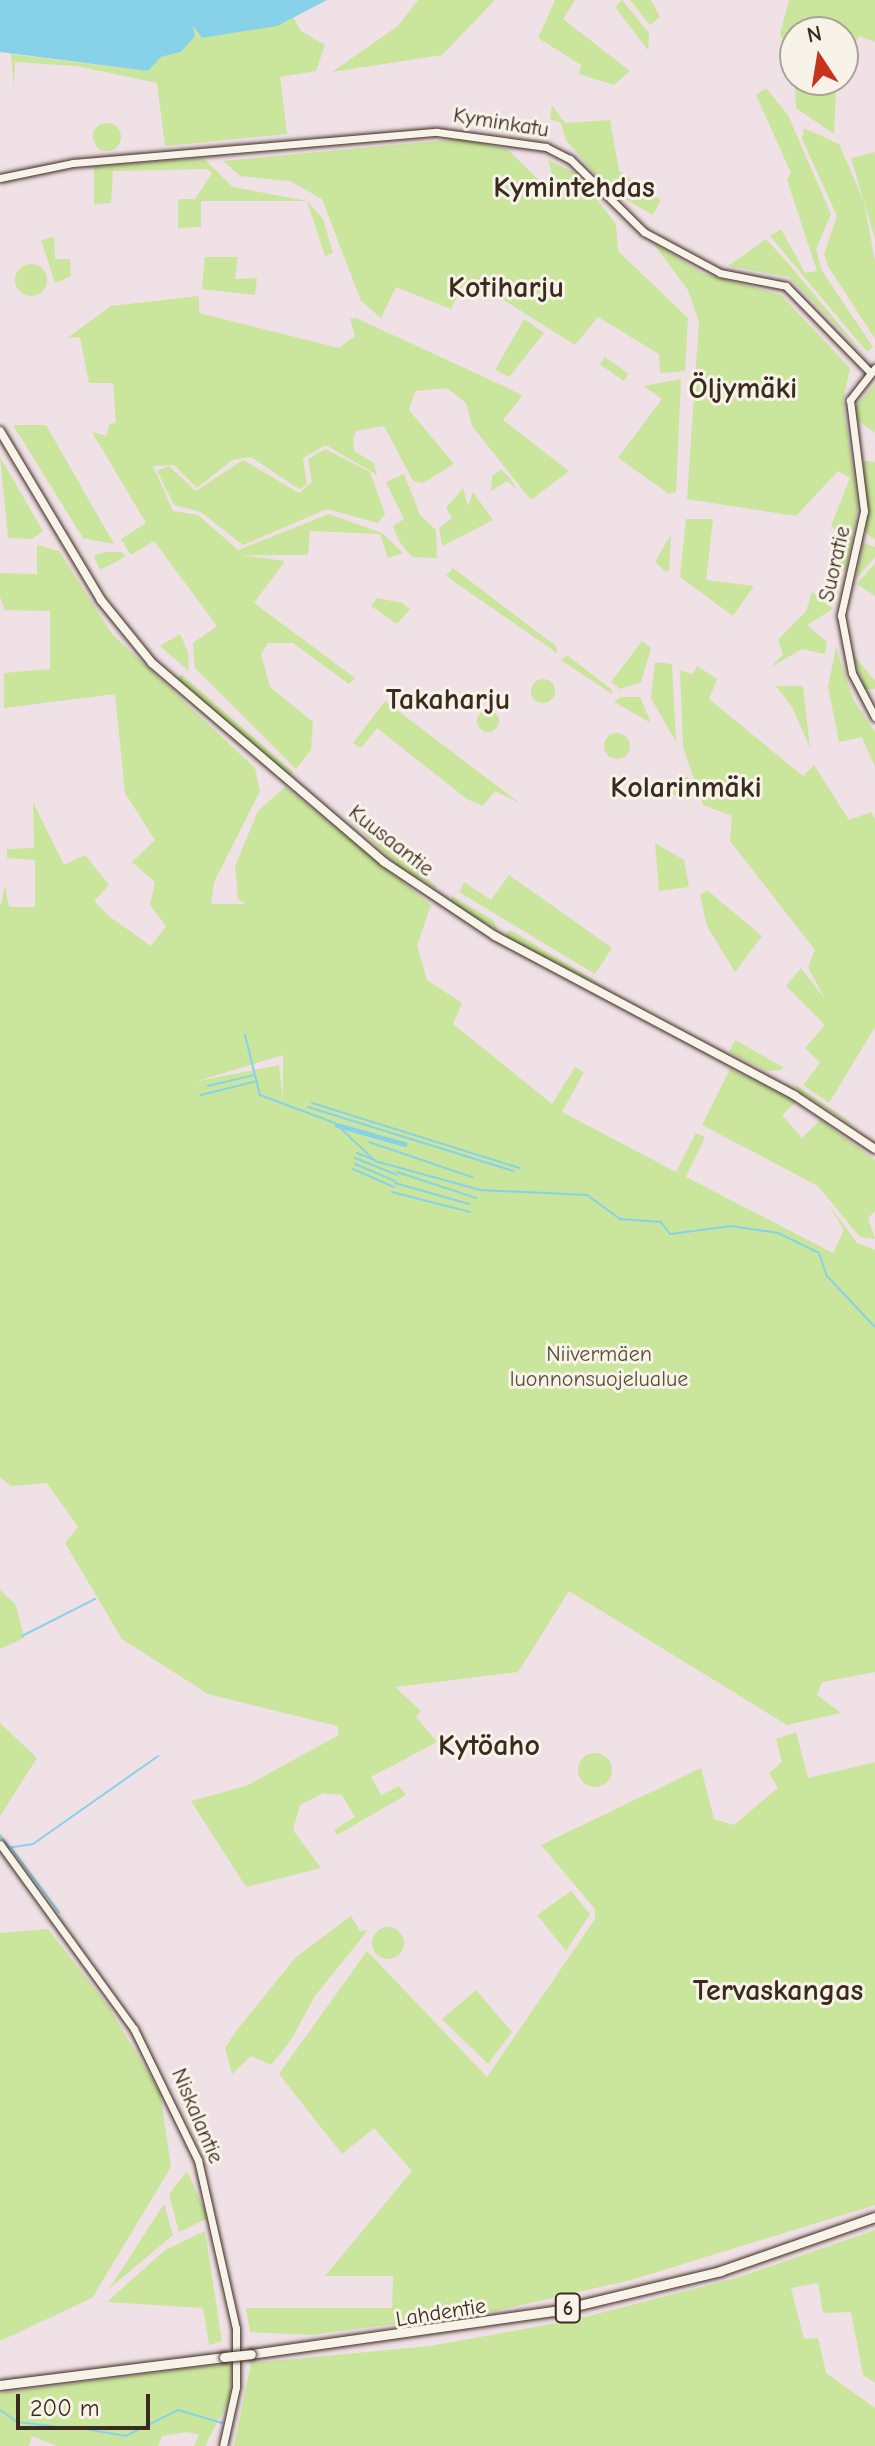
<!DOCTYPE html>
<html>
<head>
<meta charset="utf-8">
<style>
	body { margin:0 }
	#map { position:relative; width:875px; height:2446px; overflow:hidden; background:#f0e1e6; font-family:"Comic Neue",sans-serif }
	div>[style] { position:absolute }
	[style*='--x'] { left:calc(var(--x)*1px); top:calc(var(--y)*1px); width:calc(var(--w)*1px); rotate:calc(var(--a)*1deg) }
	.green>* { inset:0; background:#cae59c; transform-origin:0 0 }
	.round { border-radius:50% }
	.water>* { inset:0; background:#88d2e9 }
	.stream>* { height:2px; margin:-1px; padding:0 1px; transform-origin:1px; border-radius:1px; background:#88d2e9 }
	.canal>* { height:5px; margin:-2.5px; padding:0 2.5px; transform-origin:2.5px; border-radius:2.5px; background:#88d2e9 }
	.roads { filter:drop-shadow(0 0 2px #3b2a1e) drop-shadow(0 0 2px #3b2a1e) }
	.tertiary>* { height:7px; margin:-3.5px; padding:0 3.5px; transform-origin:3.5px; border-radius:3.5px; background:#f7f3e8 }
	.secondary>* { height:8px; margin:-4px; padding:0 4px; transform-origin:4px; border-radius:4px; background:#f7f3e8 }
	.trunk>* { height:9px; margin:-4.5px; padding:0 4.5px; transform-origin:4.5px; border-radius:4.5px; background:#f7f3e8 }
	.bridges { filter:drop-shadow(0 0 2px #3b2a1e) drop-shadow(0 0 2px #3b2a1e) }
	.trunk-bridge>* { height:9px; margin:-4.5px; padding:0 4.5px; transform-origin:4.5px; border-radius:4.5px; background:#f7f3e8 }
	span { translate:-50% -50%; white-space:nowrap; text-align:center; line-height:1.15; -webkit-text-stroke:6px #f7f3e8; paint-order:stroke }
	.shield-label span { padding:2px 6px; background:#f7f3e8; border:2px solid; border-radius:6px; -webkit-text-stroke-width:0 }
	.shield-label { font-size:20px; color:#3b2a1e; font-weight:700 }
	.street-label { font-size:22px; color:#3b2a1e }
	.park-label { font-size:22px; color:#584f37 }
	.district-label { font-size:30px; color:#3b2a1e; font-weight:700 }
	.north { position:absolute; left:779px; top:16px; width:80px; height:80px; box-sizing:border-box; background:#f7f3e8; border:2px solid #aca397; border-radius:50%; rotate:348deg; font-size:22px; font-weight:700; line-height:32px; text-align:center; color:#3b2a1e }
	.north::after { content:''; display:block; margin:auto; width:28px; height:36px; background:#c8321e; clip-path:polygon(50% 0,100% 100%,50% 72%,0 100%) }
	.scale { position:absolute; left:16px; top:2394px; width:134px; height:36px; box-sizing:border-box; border:4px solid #3b2a1e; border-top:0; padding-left:10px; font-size:24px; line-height:28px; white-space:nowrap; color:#3b2a1e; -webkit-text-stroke:6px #f7f3e8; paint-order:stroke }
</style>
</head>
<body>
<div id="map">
	<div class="green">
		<i style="clip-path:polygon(418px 0,495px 0,442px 55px,332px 72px,398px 26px)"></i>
		<i style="clip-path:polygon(555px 0,575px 0,563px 19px,630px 71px,614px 85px,579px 74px,581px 65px,538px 38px)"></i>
		<i style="clip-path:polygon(622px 0,649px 33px,648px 50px,615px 7px)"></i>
		<i style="clip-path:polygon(630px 0,651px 0,660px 17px,650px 25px)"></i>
		<i style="clip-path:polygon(789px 0,875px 0,875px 42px,859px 36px,843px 63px,843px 32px,795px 32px,795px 80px,827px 80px,829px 91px,836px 90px,834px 134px,796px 108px,794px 67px,780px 34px)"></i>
		<i style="clip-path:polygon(293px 17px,301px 31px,325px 45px,316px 71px,280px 77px,287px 134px,165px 146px,157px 83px,77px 66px,15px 62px,14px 89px,11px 54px,148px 71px,161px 57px,181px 52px,192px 26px,202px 38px)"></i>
		<i style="clip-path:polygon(766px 88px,788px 115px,831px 214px,816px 249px,822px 271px,873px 347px,867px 352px,770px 236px,781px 229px,805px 273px,817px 271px,787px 180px,791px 173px,756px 95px)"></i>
		<i style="clip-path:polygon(552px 105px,565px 123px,610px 120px,619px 171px,661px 200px,653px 215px,608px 189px,566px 140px,561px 123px,550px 119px)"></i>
		<i class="round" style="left:93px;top:123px;width:28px;height:28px"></i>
		<i style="clip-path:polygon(804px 128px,839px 144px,864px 202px,875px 261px,875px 339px,828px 266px,824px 254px,837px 216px,802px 139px)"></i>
		<i style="clip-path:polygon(459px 139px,507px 149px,545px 186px,553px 177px,548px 160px,577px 174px,616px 224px,618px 251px,688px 318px,685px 371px,660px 373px,659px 354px,598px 317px,575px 345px,502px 299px,463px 285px,451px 309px,396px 287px,381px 318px,361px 301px,322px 199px,290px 181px,240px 176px,223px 161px)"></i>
		<i style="clip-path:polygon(875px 152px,875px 239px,851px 158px)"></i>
		<i style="clip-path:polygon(203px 158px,233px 187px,307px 201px,323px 219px,333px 253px,325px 256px,307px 201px,201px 201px,201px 227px,178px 228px,178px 199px,195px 199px,212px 173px,207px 169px,113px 171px,111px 203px,94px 204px,94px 167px)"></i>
		<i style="clip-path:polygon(54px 237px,55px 259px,70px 259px,71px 276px,55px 283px,41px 240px)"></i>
		<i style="clip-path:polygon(766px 239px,787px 262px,863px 353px,789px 277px,728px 266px)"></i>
		<i style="clip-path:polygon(653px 243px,704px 274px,781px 295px,850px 368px,843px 401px,858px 507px,846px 570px,837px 567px,844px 538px,831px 526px,850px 478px,838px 471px,796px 516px,687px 499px,699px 322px,688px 290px)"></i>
		<i style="clip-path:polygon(205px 257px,238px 257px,235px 279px,257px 278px,255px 295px,202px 289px)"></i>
		<i class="round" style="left:15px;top:264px;width:32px;height:32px"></i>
		<i style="clip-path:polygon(199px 296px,199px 313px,339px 348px,355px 336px,350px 319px,356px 318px,510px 389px,522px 396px,503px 420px,569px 471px,531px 500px,472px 426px,466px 403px,447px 388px,415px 391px,409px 410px,454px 464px,423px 483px,413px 481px,384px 426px,356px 431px,353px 439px,354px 451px,374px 463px,377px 475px,326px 445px,303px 458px,307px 485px,299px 489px,251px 457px,232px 460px,197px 488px,174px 465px,153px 466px,173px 511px,198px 515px,238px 550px,329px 514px,382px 533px,403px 553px,388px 558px,380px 534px,310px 531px,308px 555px,241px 555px,285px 561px,254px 603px,355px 678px,349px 684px,293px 643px,268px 643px,261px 654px,270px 687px,313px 722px,311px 750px,296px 769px,195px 668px,193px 643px,217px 626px,154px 541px,131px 555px,121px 539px,146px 523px,92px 432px,107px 436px,109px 424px,116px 423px,113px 383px,89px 383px,80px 337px,67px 338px,111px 306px)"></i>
		<i style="clip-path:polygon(524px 319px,544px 333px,509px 377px,495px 370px)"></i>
		<i style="left:605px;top:357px;width:29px;height:9px;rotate:35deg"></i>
		<i style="clip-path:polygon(681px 379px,676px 492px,669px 494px,618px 458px,662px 399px,643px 386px)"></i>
		<i style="clip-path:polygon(875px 384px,875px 433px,856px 419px,855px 407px)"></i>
		<i style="clip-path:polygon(13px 425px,46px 425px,114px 544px,83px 538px)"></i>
		<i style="clip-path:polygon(325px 449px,370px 472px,385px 514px,378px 523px,327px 509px,243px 545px,201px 512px,174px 505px,157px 471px,169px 466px,196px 491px,243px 460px,299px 493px,312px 482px,308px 459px)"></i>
		<i style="clip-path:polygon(0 457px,43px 531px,32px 539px,8px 538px)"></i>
		<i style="clip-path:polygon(864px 461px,875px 462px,875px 540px,866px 533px)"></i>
		<i style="clip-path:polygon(501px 470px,508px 476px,518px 490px,507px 481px,491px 491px,492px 476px)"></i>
		<i style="clip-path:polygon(404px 474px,420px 515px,436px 530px,437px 558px,412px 557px,399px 541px,393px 526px,404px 519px,386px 482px)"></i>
		<i style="clip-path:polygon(463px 488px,468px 506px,473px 492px,493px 520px,442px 546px,439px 528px,452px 518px,446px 508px)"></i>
		<i style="clip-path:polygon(686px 519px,713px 519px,706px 580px,754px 586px,733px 616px,680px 577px)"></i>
		<i style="clip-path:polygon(671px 534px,669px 570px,666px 572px,655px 562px)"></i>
		<i style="clip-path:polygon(863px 543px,875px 547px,875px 557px,856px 579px)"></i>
		<i style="clip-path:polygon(evenodd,37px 545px,59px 551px,112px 634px,255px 768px,260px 791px,214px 882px,211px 904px,246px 904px,238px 899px,235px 866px,258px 811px,285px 787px,431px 905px,417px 946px,427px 980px,462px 1003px,453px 1024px,552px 1104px,575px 1067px,584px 1072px,562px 1112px,676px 1172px,696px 1133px,705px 1137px,686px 1177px,833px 1253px,844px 1230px,827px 1202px,857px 1243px,875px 1250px,875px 1672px,822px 1682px,817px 1695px,841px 1713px,787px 1725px,569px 1591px,518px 1672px,395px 1687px,421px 1711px,416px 1717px,437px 1742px,371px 1777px,381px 1795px,399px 1786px,406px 1795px,337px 1835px,334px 1830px,355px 1817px,342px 1795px,323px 1793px,300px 1805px,293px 1830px,321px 1868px,246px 1887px,191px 1801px,246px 1786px,339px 1735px,337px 1726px,208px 1694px,122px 1639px,65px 1543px,78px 1527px,47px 1483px,11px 1486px,0 1477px,0 907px,5px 886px,9px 907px,35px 907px,35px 860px,7px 858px,7px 849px,34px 848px,33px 802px,64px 865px,85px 855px,109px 885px,94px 901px,110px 917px,151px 946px,166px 926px,150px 905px,155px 882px,132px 862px,155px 840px,125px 793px,115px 694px,4px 708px,4px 673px,50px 669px,50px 611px,5px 610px,0 597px,0 573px,37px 574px,37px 545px,283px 1055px,283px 1100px,279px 1065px,194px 1082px,283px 1055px)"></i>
		<i style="clip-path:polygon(104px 552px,122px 552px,125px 557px,100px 570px,94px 556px)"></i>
		<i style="clip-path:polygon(875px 563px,875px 596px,857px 584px)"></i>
		<i style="clip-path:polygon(453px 568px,556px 646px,557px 653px,446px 576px)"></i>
		<i style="clip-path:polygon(812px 592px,833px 609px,807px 625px,827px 642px,825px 654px,802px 649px,771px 667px,783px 654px,778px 640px,806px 611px)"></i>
		<i style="clip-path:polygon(377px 598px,402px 603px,410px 609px,397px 624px,371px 606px)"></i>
		<i style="clip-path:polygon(180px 634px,188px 652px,189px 671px,160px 646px)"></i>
		<i style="clip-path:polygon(642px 641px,651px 648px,641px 682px,620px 689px,611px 682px)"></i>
		<i style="clip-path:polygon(836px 647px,853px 699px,875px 732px,875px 767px,862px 737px,839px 742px,828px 687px)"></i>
		<i style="clip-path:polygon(852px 653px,875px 681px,875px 689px,865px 689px)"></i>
		<i style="clip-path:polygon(567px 655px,611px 689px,612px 694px,561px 660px)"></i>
		<i style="clip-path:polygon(655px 662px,672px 664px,676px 742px,651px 698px)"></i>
		<i style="clip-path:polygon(697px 666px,717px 679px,709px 699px,803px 776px,814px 765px,849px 820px,871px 812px,875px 819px,875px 1027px,829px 1103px,803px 1085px,820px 1063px,805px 1048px,825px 1025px,786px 986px,801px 968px,825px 999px,808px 967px,815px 950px,730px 841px,732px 816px,703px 805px,683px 747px,680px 670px,692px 674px)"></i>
		<i style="clip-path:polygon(181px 674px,292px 771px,293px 773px,288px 777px,175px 681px)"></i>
		<i class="round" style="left:531px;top:679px;width:24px;height:24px"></i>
		<i style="clip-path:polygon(776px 686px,803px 686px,810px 748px,792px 707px)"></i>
		<i style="clip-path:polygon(621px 697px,640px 697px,651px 723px,614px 702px)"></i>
		<i style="clip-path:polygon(385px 701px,521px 804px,495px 791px,483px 806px,467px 799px,377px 728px,361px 748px,353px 743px)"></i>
		<i class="round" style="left:477px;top:710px;width:22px;height:22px"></i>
		<i class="round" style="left:604px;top:733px;width:26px;height:26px"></i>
		<i style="clip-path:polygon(688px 776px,690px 801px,663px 790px)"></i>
		<i style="clip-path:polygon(355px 825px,436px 886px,437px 889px,401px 869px)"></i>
		<i style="clip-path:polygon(655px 843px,684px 860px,689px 887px,659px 891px)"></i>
		<i style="clip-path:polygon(509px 875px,612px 948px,595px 974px,459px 892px,464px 882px,491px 900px)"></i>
		<i style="clip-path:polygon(707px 890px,762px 936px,735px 972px,707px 926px,700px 895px)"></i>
		<i style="clip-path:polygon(452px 896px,493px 920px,498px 930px,451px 904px)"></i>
		<i style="clip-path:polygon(507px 931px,512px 931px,612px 991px,505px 938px)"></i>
		<i style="clip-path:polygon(735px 1040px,783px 1067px,781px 1070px,767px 1071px,729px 1052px)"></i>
		<i style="clip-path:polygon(730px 1069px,796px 1102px,782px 1115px,802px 1138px,820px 1120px,875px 1160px,875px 1211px,868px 1218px,875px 1239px,860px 1237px,818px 1186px,702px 1125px)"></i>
		<i style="clip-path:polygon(793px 1083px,852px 1123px,851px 1124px,800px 1092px)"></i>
		<i style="clip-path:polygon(0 1590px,16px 1605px,24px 1638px,0 1649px)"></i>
		<i style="clip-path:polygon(0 1723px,37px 1758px,0 1816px)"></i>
		<i style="clip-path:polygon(796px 1732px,808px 1778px,875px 1762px,875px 2205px,631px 2280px,495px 2311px,310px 2335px,250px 2332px,246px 2308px,392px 2308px,393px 2276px,325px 2276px,412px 2171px,374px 2128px,342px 2154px,279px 2074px,367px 1951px,487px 2077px,595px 1919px,595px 1909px,541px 1845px,701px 1768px,714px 1819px,734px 1825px,778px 1788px,769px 1773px,782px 1762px,776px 1739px)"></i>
		<i class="round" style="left:578px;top:1753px;width:34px;height:34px"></i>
		<i style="clip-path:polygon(571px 1891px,590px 1914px,566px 1951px,537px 1915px)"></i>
		<i style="clip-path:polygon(351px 1916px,360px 1931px,368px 1930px,315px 1996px,291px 2040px,271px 2065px,251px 2056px,232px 2074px,225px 2048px,237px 2030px,295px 1958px)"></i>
		<i class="round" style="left:372px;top:1927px;width:32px;height:32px"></i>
		<i style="clip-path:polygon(48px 1929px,108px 2006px,160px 2092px,171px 2167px,92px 2298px,0 2341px,0 1933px)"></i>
		<i style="clip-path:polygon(476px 1990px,512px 2032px,488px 2064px,442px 2019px)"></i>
		<i style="clip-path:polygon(187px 2171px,208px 2218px,179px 2232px,169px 2194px)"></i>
		<i style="clip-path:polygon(164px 2204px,173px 2235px,109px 2289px)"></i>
		<i style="clip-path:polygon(875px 2230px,875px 2383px,863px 2375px,851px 2312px,823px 2313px,818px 2283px,791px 2288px,804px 2339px,818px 2338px,826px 2373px,875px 2408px,875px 2446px,234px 2446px,251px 2363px,430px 2346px,573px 2320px,737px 2278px)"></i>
		<i style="clip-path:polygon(205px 2231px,222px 2341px,209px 2345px,203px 2308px,107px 2302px,165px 2250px)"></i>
		<i style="clip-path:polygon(232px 2363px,230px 2398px,205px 2446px,194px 2446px,199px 2435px,187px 2432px,162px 2436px,158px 2446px,57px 2446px,32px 2436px,29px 2446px,0 2446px,0 2393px)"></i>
	</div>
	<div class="water">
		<i style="clip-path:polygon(0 0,327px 0,277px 26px,202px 38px,193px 26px,195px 36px,181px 52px,161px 57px,148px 71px,0 52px)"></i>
	</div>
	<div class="stream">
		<i style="--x:245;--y:1035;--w:62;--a:76"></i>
		<i style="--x:260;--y:1095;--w:80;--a:20.5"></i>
		<i style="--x:335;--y:1123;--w:55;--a:43.5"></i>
		<i style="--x:375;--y:1161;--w:109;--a:15.4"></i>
		<i style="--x:480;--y:1190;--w:107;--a:2.7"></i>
		<i style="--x:587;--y:1195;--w:41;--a:36"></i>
		<i style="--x:620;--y:1219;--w:41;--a:4.2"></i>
		<i style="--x:661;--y:1222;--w:15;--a:53"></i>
		<i style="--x:670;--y:1234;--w:62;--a:-7.5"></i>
		<i style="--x:731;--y:1226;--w:48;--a:8.5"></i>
		<i style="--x:778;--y:1233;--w:46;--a:26"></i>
		<i style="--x:819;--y:1253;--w:24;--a:71"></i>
		<i style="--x:827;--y:1276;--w:70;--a:46.7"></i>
		<i style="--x:208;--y:1086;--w:47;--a:-13.4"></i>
		<i style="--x:201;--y:1095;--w:58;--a:-14"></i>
		<i style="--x:312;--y:1103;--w:218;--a:17.4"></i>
		<i style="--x:308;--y:1107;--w:215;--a:17.3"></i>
		<i style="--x:369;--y:1142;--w:109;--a:18.8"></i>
		<i style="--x:357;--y:1153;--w:18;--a:22"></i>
		<i style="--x:355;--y:1158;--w:45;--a:22"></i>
		<i style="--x:355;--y:1164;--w:43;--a:23"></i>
		<i style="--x:353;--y:1169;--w:45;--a:23.7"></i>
		<i style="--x:397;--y:1172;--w:83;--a:18.2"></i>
		<i style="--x:395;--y:1183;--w:77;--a:15.8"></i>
		<i style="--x:392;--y:1192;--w:81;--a:14.4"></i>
		<i style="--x:22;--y:1636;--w:82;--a:-26.9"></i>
		<i style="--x:0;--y:1835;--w:15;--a:53"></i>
		<i style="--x:7;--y:1848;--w:26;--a:-9"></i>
		<i style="--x:33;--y:1844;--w:153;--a:-35.1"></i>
		<i style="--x:12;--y:1849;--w:79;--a:53.3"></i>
		<i style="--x:0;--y:2410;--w:21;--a:35"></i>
		<i style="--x:17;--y:2422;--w:60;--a:6.7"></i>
		<i style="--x:85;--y:2429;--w:42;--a:9.7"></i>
		<i style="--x:126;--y:2436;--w:58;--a:-26.6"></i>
		<i style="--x:178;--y:2410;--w:46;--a:16.5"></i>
	</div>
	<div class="canal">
		<i style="--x:337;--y:1125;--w:70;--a:15.8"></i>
	</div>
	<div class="roads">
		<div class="tertiary">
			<i style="--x:0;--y:178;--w:75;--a:-11.6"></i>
			<i style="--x:73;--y:163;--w:365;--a:-4.9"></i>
			<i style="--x:437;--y:132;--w:110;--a:7.8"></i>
			<i style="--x:546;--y:147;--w:27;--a:27"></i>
			<i style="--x:570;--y:159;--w:104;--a:44.6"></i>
			<i style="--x:644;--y:232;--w:86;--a:28.3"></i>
			<i style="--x:720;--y:273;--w:67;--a:11.1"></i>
			<i style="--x:786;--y:286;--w:120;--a:45.7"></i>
			<i style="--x:875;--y:368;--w:41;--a:128"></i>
			<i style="--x:850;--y:400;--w:112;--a:82.8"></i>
			<i style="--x:864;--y:511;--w:107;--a:102.5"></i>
			<i style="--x:841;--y:615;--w:59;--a:79.3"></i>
			<i style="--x:852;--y:673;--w:50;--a:62.4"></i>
			<i style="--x:0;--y:1844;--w:228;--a:54.1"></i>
			<i style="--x:134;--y:2029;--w:146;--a:64"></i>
			<i style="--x:198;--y:2160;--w:172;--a:77.3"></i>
			<i style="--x:236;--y:2328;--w:59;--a:90"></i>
			<i style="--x:236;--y:2387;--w:60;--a:102.4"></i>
		</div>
		<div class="secondary">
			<i style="--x:0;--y:431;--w:197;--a:59.1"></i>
			<i style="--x:101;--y:600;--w:81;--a:51"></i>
			<i style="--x:152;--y:663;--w:306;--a:40.6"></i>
			<i style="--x:384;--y:862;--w:133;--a:33.7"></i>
			<i style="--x:495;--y:936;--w:339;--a:28"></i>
			<i style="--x:794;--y:1095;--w:97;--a:33.7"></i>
		</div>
		<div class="trunk">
			<i style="--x:251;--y:2354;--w:306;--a:-8.1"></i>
			<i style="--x:554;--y:2311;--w:171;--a:-13.5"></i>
			<i style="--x:720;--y:2271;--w:164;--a:-19.2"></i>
			<i style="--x:0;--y:2385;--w:226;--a:-7.1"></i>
		</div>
	</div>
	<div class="bridges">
		<div class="trunk-bridge">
			<i style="--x:224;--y:2357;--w:27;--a:-6"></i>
		</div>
	</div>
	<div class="shield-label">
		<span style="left:568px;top:2308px">6</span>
	</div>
	<div class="street-label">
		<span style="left:501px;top:123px;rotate:9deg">Kyminkatu</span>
		<span style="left:835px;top:564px;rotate:-77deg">Suoratie</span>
		<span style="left:391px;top:841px;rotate:38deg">Kuusaantie</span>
		<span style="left:197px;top:2116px;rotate:67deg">Niskalantie</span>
		<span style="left:441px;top:2313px;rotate:-9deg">Lahdentie</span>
	</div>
	<div class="park-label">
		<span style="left:599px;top:1367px">Niivermäen<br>luonnonsuojelualue</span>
	</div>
	<div class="district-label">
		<span style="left:574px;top:188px">Kymintehdas</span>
		<span style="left:506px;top:288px">Kotiharju</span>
		<span style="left:743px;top:389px">Öljymäki</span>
		<span style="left:448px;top:700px">Takaharju</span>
		<span style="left:686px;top:788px">Kolarinmäki</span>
		<span style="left:489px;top:1746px">Kytöaho</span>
		<span style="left:778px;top:1991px">Tervaskangas</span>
	</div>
	<div class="north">N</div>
	<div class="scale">200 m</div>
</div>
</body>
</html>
